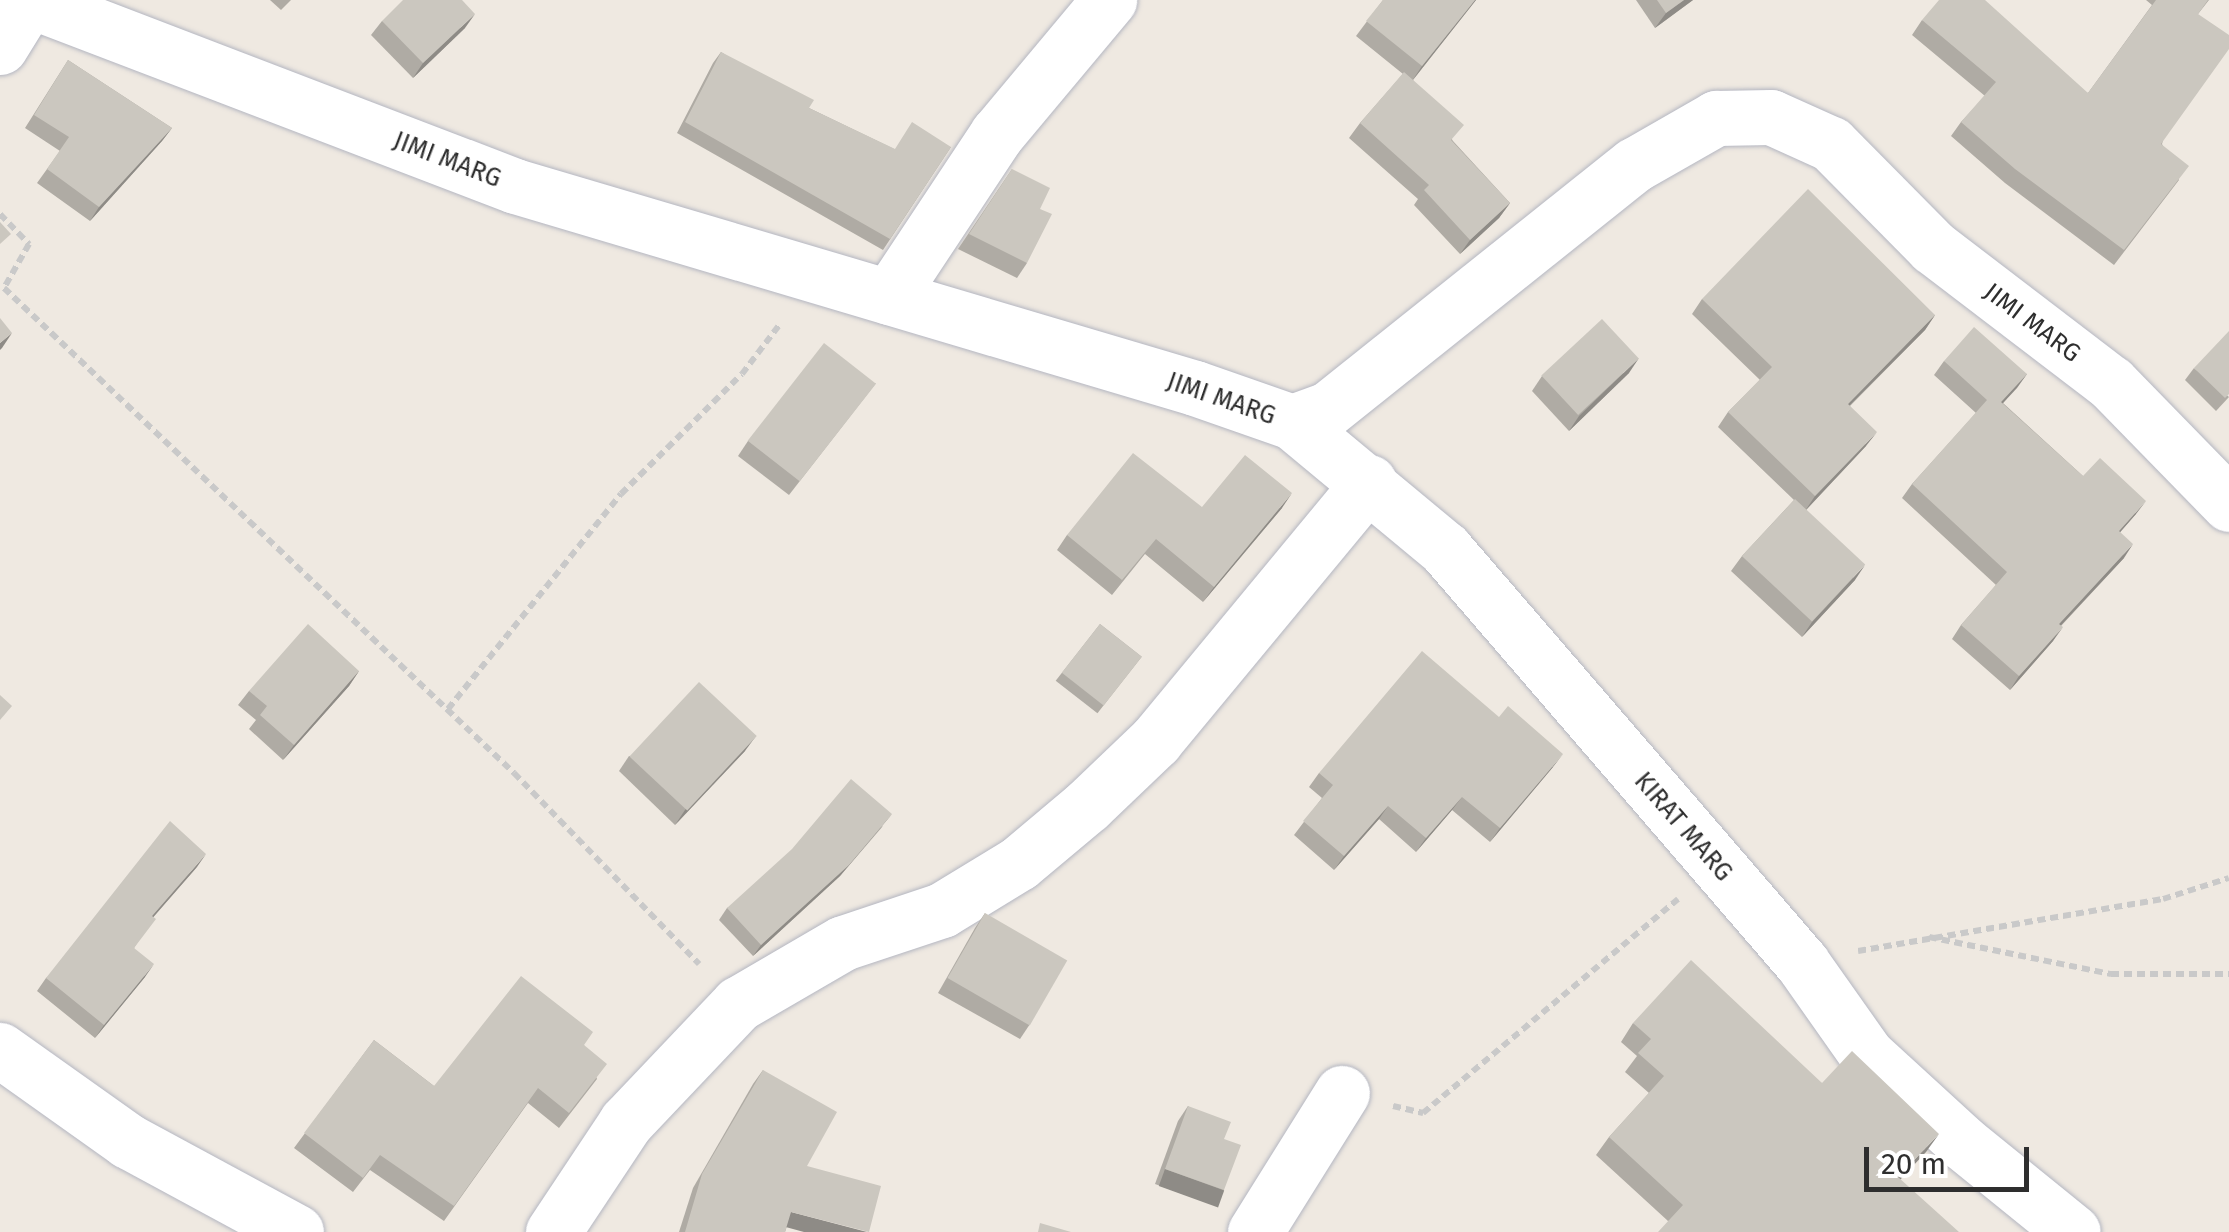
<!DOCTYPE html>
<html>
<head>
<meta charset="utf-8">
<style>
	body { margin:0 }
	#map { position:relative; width:2229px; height:1232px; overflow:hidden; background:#efe9e1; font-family:"Fira Sans",sans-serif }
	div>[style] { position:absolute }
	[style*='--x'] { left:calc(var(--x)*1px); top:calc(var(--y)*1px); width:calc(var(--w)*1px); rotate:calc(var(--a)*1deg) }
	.path>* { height:6px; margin-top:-3px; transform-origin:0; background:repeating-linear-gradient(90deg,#c9c9c9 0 8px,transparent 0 13px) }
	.roads { filter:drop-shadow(0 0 2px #b4b6c1) drop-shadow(0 0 2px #b4b6c1) }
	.minor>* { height:55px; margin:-27.5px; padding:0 27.5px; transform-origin:27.5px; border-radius:27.5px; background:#fff }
	.wall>* { inset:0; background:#afaba4; transform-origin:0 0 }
	.shaded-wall>* { inset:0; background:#8e8b86; transform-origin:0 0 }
	.building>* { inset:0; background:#cbc7bf; transform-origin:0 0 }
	span { translate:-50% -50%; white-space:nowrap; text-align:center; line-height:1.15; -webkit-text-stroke:8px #fff; paint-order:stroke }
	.street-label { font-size:25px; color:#2e2e2e }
	.scale { position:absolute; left:1864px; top:1147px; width:165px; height:45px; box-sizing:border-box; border:5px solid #2e2e2e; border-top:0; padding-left:12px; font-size:30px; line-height:35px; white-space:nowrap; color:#2e2e2e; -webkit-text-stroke:8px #fff; paint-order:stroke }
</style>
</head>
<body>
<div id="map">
	<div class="path">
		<i style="--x:0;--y:214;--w:42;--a:46"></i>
		<i style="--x:29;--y:244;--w:51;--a:119.6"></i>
		<i style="--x:4;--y:288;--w:704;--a:43.56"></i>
		<i style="--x:514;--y:773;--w:266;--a:45.9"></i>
		<i style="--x:448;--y:709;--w:276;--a:-51.2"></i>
		<i style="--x:621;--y:494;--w:170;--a:-44.8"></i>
		<i style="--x:742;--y:374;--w:63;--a:-52.8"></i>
		<i style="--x:1929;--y:937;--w:186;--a:11.5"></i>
		<i style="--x:2111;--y:974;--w:118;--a:0"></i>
		<i style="--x:1858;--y:951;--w:309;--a:-9.7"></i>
		<i style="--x:2163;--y:899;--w:69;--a:-17.7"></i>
		<i style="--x:1393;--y:1106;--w:31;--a:13"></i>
		<i style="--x:1423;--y:1113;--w:333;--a:-40"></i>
	</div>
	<div class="roads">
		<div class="minor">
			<i style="--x:29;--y:0;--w:520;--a:20.94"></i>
			<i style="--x:515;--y:186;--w:709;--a:16.54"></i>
			<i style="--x:1195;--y:388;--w:103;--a:19.3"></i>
			<i style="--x:1292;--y:422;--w:38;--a:-20"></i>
			<i style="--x:1328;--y:409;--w:391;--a:-38.6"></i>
			<i style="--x:1634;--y:165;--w:95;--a:-29.8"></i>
			<i style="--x:1716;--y:118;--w:55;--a:-1"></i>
			<i style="--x:1771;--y:117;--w:66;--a:24.2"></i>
			<i style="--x:1831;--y:144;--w:145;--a:45.3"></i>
			<i style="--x:1933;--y:247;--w:224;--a:37.4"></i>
			<i style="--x:2111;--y:383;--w:169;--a:45.7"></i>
			<i style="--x:0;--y:47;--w:55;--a:-58.3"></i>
			<i style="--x:889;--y:297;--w:196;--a:-56.5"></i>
			<i style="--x:997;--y:134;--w:175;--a:-50.1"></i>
			<i style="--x:1292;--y:422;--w:199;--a:39.7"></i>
			<i style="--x:1445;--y:549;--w:547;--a:49.23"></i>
			<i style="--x:1802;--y:963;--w:113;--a:54.8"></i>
			<i style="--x:1867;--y:1055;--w:130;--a:42.5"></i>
			<i style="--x:1963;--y:1143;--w:141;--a:39"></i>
			<i style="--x:0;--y:1050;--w:157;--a:35.4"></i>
			<i style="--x:128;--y:1141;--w:191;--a:28.4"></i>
			<i style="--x:553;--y:1232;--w:132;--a:-56.4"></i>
			<i style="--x:626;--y:1122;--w:163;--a:-46.5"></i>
			<i style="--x:738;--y:1004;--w:121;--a:-30.2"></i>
			<i style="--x:843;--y:943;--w:104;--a:-18.4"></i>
			<i style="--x:942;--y:910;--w:90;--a:-31.4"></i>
			<i style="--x:1019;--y:863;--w:90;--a:-40"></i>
			<i style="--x:1088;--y:805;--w:93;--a:-43.7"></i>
			<i style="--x:1155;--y:741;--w:336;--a:-50.4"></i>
			<i style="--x:1255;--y:1232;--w:164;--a:-58"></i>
		</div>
	</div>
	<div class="wall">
		<i style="clip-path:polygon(270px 0,291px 0,281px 10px)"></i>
		<i style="clip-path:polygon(1383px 0,1476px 0,1413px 80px,1453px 141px,1510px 203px,1499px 218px,1460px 254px,1414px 205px,1418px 199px,1349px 138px,1360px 123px,1403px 74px,1356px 36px)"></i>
		<i style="clip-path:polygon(1636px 0,1693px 0,1655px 28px)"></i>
		<i style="clip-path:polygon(2146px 0,2209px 0,2198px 14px,2162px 144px,2179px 180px,2114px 265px,2005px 183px,1951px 136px,1961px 122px,1985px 96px,1912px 35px,1922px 20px,2088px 93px,2152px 5px)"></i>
		<i style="clip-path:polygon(382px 21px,465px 28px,413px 78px,371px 35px)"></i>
		<i style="clip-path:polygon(721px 52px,809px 108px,894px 149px,951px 147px,883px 250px,677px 133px,713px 63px)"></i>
		<i style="clip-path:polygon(68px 60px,172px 128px,162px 141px,90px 221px,37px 183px,60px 151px,25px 128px)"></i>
		<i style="clip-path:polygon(1012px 169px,1027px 263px,1017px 278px,958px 249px)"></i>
		<i style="clip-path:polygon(1702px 299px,1935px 315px,1925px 330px,1850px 406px,1866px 446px,1806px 510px,1855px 580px,1802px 637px,1731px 571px,1742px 556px,1794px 500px,1718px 427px,1728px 412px,1760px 380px,1692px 314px)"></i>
		<i style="clip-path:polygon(1944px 361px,2027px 374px,2003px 403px,2083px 476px,2136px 514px,2120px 532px,2124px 558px,2061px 626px,2053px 641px,2010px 690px,1952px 639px,1961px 625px,1996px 585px,1902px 498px,1912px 484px,1976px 413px,1934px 375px)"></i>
		<i style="clip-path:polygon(2194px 368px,2229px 397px,2216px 411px,2185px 380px)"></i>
		<i style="clip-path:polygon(1629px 373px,1569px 431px,1532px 391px,1542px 376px)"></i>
		<i style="clip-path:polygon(876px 383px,789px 495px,738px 456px,748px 441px)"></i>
		<i style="clip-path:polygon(1202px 507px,1282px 508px,1203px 602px,1145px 554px,1112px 595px,1057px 550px,1067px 535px)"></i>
		<i style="left:1100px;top:624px;width:53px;height:72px;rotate:38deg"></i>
		<i style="clip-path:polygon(359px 671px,349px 686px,283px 760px,249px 729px,256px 720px,238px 705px,249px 691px)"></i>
		<i style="clip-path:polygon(745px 751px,675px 825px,619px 771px,629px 756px)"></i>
		<i style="clip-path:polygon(1553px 767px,1490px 842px,1452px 810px,1416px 852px,1379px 819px,1334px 870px,1294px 835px,1322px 798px,1309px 787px,1319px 773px)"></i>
		<i style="clip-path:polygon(883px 826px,840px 876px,753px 956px,719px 920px,727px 908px)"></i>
		<i style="clip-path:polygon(197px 867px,153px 917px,134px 948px,145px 977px,95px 1038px,37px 991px,46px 978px)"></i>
		<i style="clip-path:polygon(985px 913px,1030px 1024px,1020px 1039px,938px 993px,975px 928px)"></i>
		<i style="clip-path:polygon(1633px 1023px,1822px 1083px,1926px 1152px,1668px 1221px,1596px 1155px,1609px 1137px,1649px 1093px,1625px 1072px,1637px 1056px,1621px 1042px)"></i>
		<i style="clip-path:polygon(374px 1040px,434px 1086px,584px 1045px,597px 1079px,559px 1128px,528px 1103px,444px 1221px,370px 1170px,353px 1192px,294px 1148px)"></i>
		<i style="clip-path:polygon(763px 1070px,807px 1166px,785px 1232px,679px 1232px,693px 1188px,753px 1084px)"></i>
		<i style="clip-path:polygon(1188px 1106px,1224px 1139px,1224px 1190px,1214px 1205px,1155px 1184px,1178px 1121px)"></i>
	</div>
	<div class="shaded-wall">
		<i style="clip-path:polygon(1475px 0,1476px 0,1412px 81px,1422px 66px)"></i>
		<i style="clip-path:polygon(1684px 0,1693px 0,1655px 28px,1666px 13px)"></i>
		<i style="clip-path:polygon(475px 14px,465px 28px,413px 78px,423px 63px)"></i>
		<i style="clip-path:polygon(172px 128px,162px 141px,90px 221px,99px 207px)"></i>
		<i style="clip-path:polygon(1510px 203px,1499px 218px,1460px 254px,1470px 240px)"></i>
		<i style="clip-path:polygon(1935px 315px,1925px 330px,1837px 418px,1848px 404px)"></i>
		<i style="clip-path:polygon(12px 333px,2px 348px,0 350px,0 343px)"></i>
		<i style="clip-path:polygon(1639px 358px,1629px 373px,1569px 431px,1579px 416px)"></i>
		<i style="clip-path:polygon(2027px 374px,2017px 388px,1991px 416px,2001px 402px)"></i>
		<i style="clip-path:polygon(1877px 432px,1866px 446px,1805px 511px,1815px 496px)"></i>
		<i style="clip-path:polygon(1292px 493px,1282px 508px,1203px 602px,1214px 587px)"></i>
		<i style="clip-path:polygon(2146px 501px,2136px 514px,2109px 545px,2119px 531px)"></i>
		<i style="clip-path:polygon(2133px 544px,2124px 558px,2049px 638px,2059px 624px)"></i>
		<i style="clip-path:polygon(1865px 565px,1855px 580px,1802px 637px,1812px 622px)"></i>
		<i style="clip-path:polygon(2063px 627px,2053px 641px,2010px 690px,2019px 676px)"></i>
		<i style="clip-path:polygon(359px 671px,349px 686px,283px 760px,294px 745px)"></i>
		<i style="clip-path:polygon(756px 736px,745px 751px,675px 825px,685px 810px)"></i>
		<i style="clip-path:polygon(1563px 754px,1553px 767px,1490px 842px,1500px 828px)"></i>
		<i style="clip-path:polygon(1462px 797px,1452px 810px,1416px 852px,1426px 838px)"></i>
		<i style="clip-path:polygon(1388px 806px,1379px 819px,1334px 870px,1344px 856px)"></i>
		<i style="clip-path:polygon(892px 814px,840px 876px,753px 956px,761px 945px)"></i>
		<i style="clip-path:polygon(206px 854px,197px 867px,143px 929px,152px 916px)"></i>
		<i style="clip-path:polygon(154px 964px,145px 977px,95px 1038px,104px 1025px)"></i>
		<i style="clip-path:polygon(1939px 1134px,1926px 1152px,1886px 1195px,1898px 1177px)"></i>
		<i style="left:1165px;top:1169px;width:63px;height:18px;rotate:20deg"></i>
		<i style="clip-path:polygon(791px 1212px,867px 1232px,804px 1232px,782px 1226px)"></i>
	</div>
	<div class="building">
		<i style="clip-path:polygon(403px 0,462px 0,475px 14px,423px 63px,382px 21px)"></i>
		<i style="clip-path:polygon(1383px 0,1475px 0,1422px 66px,1366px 21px)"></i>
		<i style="clip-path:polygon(1657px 0,1684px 0,1666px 13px)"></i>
		<i style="clip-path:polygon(1939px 0,1985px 0,2088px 93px,2156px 0,2208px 0,2198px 14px,2229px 35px,2229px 49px,2161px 144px,2189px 166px,2124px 250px,2015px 169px,1961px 122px,1996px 82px,1922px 20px)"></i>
		<i style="clip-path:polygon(721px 52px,814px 100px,809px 108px,895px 149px,912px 122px,951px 147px,890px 239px,685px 122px)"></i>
		<i style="clip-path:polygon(68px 60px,172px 128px,99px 207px,47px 169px,69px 137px,34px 115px)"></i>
		<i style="clip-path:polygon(1404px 72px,1464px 125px,1451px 140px,1510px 203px,1470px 240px,1424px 190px,1429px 185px,1360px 123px)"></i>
		<i style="clip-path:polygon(1012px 169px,1050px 188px,1040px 209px,1052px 214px,1027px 263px,969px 234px)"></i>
		<i style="clip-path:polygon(1808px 189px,1935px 315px,1848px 404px,1877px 432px,1815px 496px,1728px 412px,1772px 367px,1702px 299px)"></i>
		<i style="clip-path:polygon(0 222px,11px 234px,0 244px)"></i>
		<i style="clip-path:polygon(0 318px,12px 333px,0 343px)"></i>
		<i style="left:1602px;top:319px;width:54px;height:83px;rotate:47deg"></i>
		<i style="clip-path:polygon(1974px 327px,2027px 374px,2001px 402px,2083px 476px,2100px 458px,2146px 501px,2119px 531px,2133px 544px,2059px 624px,2063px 627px,2019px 676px,1961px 625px,2007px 572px,1912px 484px,1987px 400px,1944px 361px)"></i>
		<i style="clip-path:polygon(2229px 331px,2229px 394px,2225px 398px,2194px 368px)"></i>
		<i style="left:824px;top:343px;width:66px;height:124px;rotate:38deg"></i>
		<i style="clip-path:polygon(1133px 453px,1202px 507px,1245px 455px,1292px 493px,1214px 587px,1156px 539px,1122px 580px,1067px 535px)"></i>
		<i style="left:1795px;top:499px;width:96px;height:78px;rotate:43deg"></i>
		<i style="clip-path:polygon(308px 624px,359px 671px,294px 745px,260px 715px,267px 706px,249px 691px)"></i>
		<i style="left:1100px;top:624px;width:53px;height:62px;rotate:38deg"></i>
		<i style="clip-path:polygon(1422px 651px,1499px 717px,1508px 706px,1563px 754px,1500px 828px,1462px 797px,1426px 838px,1388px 806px,1344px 856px,1303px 821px,1333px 785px,1319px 773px)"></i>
		<i style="left:699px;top:682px;width:79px;height:102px;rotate:43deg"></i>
		<i style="clip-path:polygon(0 695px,12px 706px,0 720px)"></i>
		<i style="clip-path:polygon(851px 779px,892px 814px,849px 865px,761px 945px,727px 908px,792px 849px)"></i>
		<i style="clip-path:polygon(170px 821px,206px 854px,152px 916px,156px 919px,134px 948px,154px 964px,104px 1025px,46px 978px)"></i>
		<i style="left:985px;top:913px;width:95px;height:75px;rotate:30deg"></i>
		<i style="clip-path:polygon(1691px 960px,1822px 1083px,1852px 1051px,1939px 1134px,1898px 1177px,1959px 1232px,1658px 1232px,1683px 1205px,1609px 1137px,1664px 1076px,1638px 1053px,1651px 1039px,1633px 1023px)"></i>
		<i style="clip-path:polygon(521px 976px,593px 1032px,584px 1045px,607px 1064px,569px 1113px,538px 1088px,454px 1206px,380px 1155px,363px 1178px,304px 1133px,374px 1040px,434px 1086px)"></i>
		<i style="clip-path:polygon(763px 1070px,837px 1112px,807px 1166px,881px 1186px,869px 1232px,791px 1212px,785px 1232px,685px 1232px,702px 1174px)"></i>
		<i style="clip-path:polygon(1188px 1106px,1231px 1122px,1224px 1139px,1241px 1145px,1224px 1190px,1165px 1169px)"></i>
		<i style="clip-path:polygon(1040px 1223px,1071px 1232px,1038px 1232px)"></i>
	</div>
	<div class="street-label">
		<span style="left:447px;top:160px;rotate:21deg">JIMI MARG</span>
		<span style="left:2032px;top:323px;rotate:37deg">JIMI MARG</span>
		<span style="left:1221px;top:399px;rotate:19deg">JIMI MARG</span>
		<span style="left:1683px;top:827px;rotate:49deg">KIRAT MARG</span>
	</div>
	<div class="scale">20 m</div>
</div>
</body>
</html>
